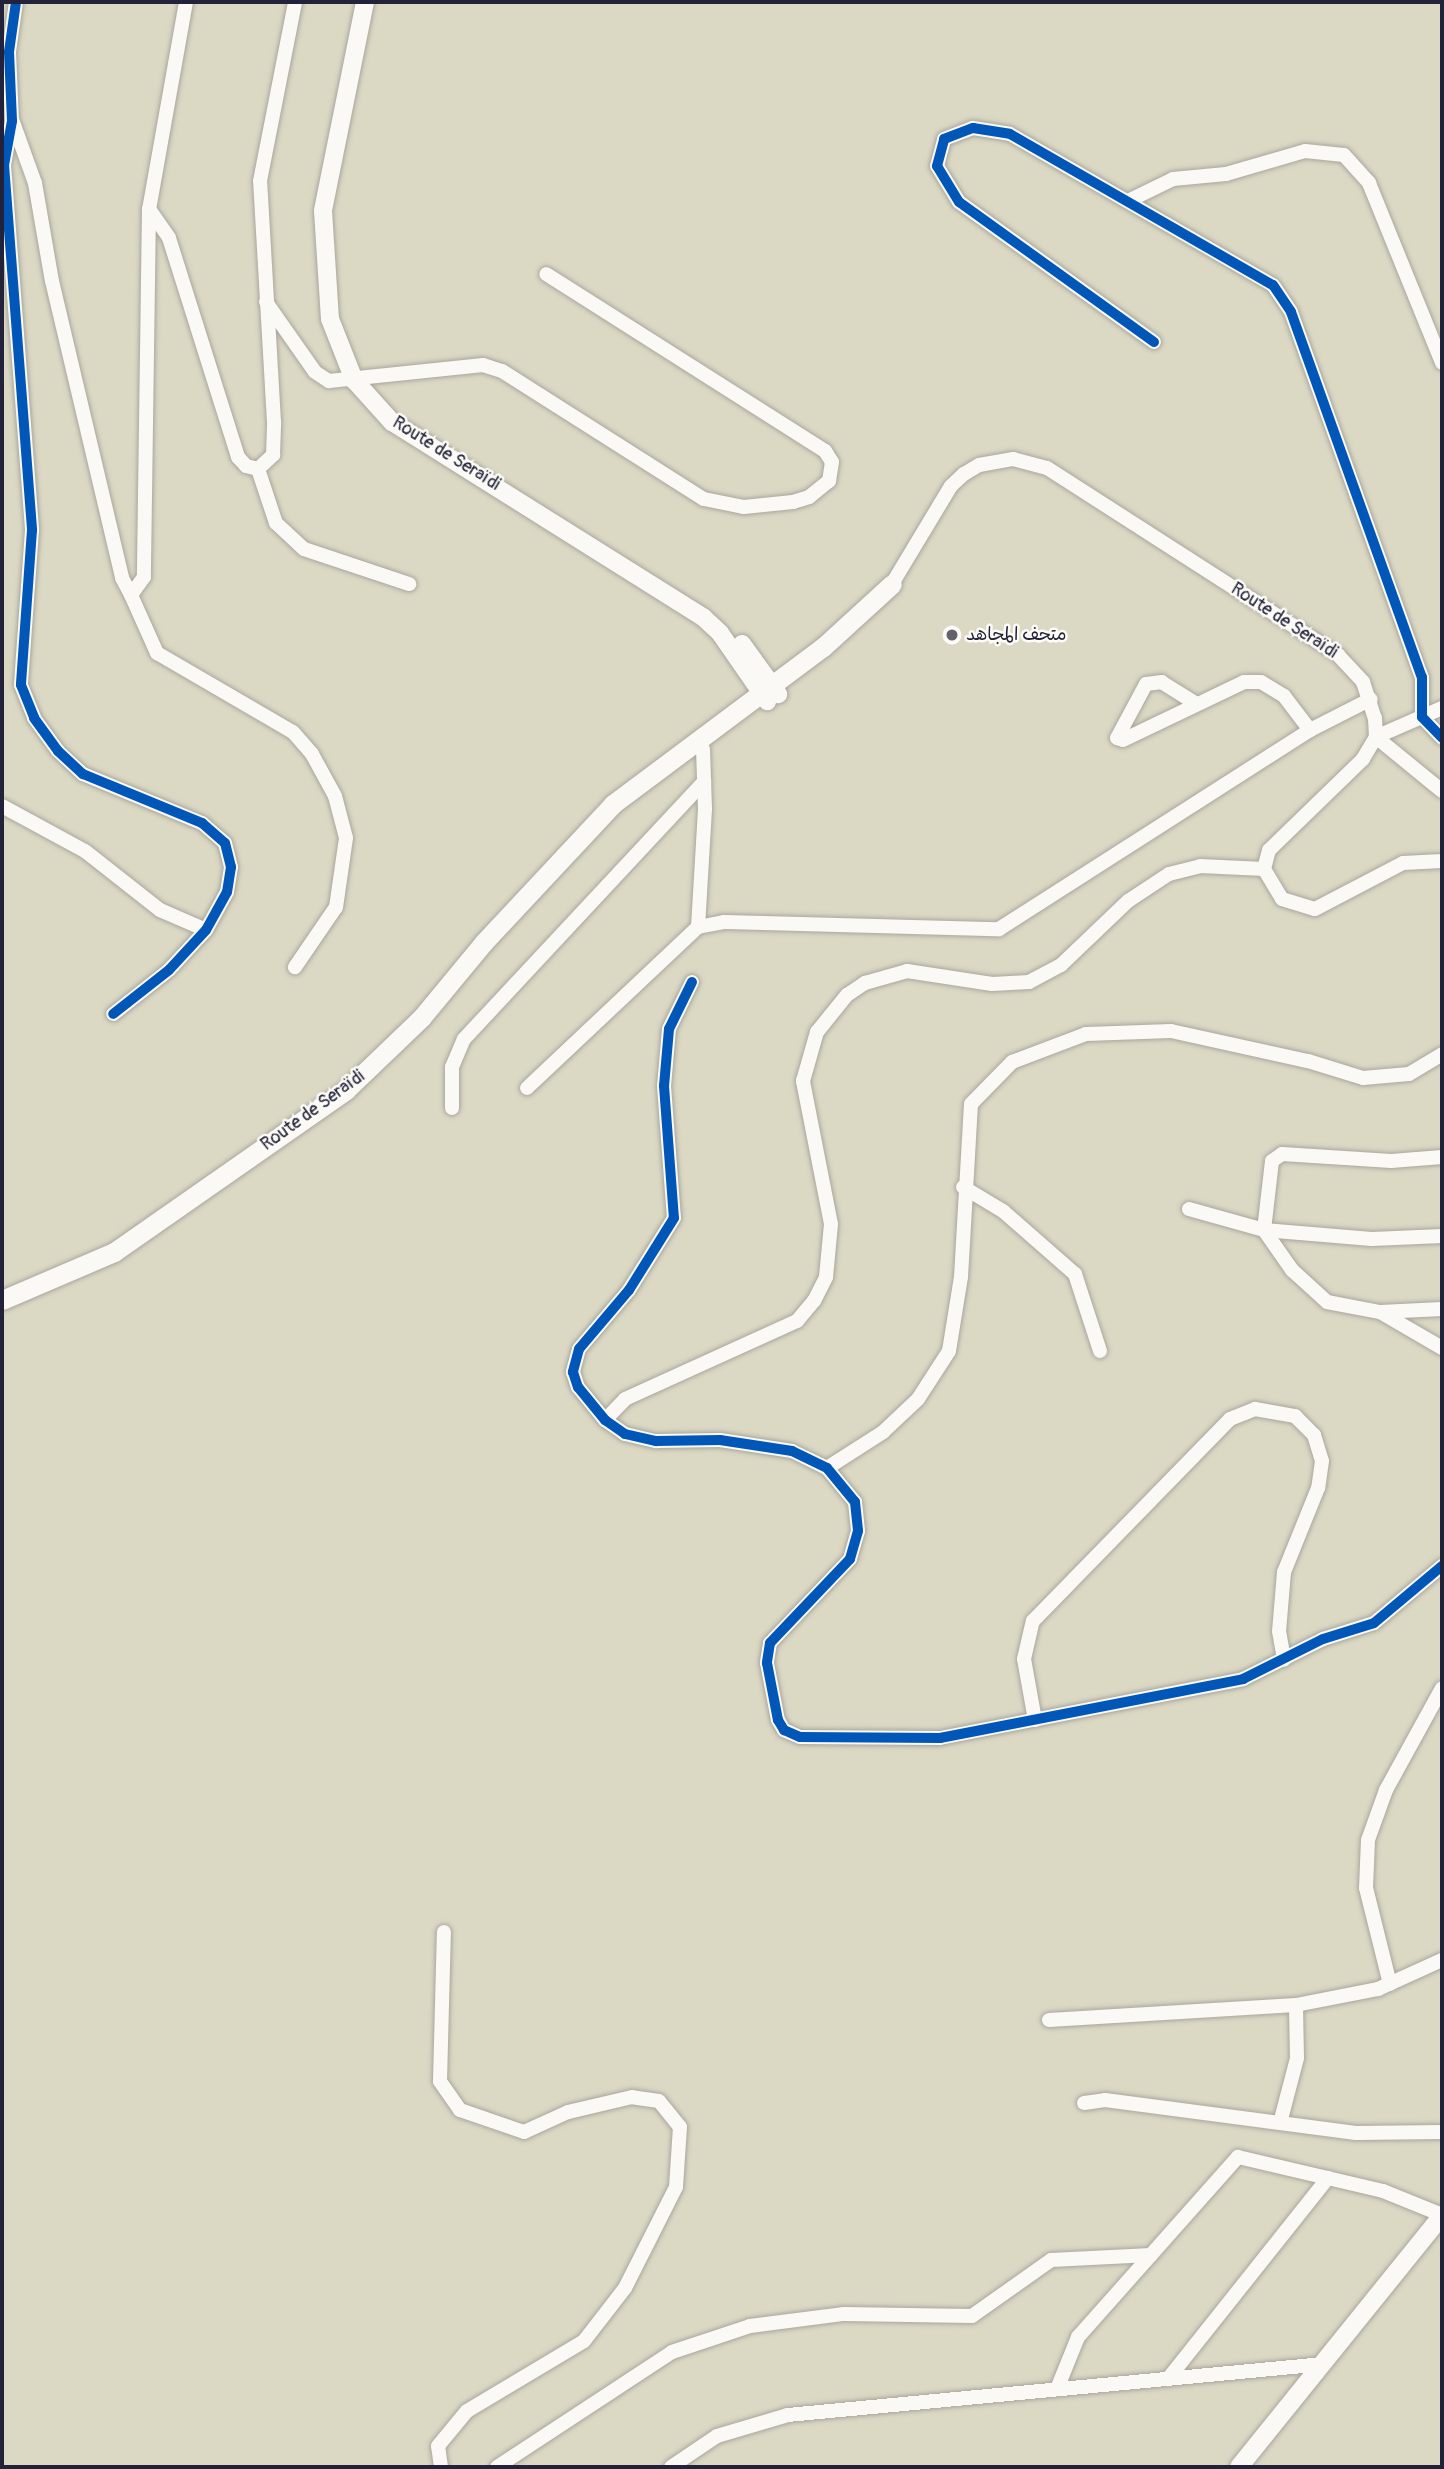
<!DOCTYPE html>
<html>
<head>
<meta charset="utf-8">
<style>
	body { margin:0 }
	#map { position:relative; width:1444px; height:2469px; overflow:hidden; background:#dbd8c4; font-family:Pangolin,"Playpen Sans Arabic",sans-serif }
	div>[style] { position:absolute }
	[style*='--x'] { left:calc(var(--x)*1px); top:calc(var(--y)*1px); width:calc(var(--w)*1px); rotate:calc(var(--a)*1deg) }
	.roads { filter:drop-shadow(0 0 2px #aaa79d) drop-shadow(0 0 2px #aaa79d) }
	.minor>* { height:14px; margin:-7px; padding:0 7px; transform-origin:7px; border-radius:7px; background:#faf9f6 }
	.tertiary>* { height:18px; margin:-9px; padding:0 9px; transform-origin:9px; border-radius:9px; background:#faf9f6 }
	.secondary>* { height:19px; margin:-9.5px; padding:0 9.5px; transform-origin:9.5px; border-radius:9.5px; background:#faf9f6 }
	.cycleway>* { height:10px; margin:-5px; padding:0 5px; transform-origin:5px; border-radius:5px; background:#0057b8 }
	.dots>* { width:19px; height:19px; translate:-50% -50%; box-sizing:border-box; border:4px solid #fdfcf7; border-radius:50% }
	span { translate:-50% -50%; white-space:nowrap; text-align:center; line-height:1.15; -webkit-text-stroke:5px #fdfcf7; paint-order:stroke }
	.street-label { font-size:18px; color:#22223b }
	.poi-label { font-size:18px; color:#22223b }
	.left { translate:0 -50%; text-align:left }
	.frame { position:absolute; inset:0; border:4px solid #22223b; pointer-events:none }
</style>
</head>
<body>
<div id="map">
	<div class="roads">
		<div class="minor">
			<i style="--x:16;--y:2;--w:50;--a:98"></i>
			<i style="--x:9;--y:52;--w:69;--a:87.5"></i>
			<i style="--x:12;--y:121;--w:45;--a:100.3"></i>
			<i style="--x:4;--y:165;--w:366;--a:85.6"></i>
			<i style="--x:32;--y:530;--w:155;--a:94.1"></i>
			<i style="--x:21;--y:685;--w:35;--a:68"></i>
			<i style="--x:34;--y:718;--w:41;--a:54"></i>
			<i style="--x:58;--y:751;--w:34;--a:43"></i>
			<i style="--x:83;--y:774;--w:129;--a:22.4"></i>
			<i style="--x:202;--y:823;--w:30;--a:41"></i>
			<i style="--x:225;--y:843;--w:25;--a:76"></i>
			<i style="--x:231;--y:867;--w:25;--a:99"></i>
			<i style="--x:227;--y:892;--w:43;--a:118.9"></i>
			<i style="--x:206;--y:930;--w:54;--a:132.8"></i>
			<i style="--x:169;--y:970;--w:71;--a:141.8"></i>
			<i style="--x:186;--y:2;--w:210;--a:100.1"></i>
			<i style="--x:149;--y:209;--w:368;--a:90.8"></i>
			<i style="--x:144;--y:577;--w:22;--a:126"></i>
			<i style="--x:131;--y:595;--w:64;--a:65.9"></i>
			<i style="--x:157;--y:653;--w:157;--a:30.2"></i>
			<i style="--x:293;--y:732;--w:29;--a:49"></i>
			<i style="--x:312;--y:754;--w:48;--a:61.3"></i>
			<i style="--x:335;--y:796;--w:43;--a:75.3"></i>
			<i style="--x:346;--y:838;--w:70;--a:98.2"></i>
			<i style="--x:336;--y:907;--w:73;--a:124.3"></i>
			<i style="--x:13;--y:122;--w:65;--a:70.2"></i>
			<i style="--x:35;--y:183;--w:99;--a:80.2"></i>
			<i style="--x:52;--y:281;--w:305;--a:76.7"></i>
			<i style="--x:122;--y:578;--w:19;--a:62"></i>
			<i style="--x:1130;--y:200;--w:48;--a:-26"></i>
			<i style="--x:1173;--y:179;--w:53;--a:-5.4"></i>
			<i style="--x:1226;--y:174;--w:82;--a:-16.2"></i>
			<i style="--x:1305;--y:151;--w:39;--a:6"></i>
			<i style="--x:1344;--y:155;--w:38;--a:48"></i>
			<i style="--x:1369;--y:183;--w:194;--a:67.9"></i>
			<i style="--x:149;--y:209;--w:35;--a:55"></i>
			<i style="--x:169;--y:238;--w:230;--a:72.5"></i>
			<i style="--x:238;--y:457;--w:12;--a:48"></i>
			<i style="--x:246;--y:466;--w:12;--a:14"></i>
			<i style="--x:258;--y:469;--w:57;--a:71.6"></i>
			<i style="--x:276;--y:523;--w:38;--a:43"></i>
			<i style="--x:304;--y:549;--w:111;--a:18.4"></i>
			<i style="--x:266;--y:302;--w:85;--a:55"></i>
			<i style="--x:315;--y:372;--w:17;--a:33"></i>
			<i style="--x:329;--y:381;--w:155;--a:-5.9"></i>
			<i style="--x:483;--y:365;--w:20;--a:18"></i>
			<i style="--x:502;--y:371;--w:239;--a:32.4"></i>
			<i style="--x:704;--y:499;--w:41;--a:11.3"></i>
			<i style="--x:744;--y:507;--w:49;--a:-5.8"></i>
			<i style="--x:793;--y:502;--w:17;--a:-17"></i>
			<i style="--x:809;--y:497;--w:26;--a:-39"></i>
			<i style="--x:829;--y:481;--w:19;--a:-81"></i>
			<i style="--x:832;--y:462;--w:13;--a:-122"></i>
			<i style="--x:825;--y:451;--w:330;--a:-147.6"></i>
			<i style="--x:1154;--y:342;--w:240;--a:-144.3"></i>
			<i style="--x:959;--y:202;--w:42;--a:-121.4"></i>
			<i style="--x:937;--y:166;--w:28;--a:-75"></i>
			<i style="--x:944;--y:139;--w:31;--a:-21"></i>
			<i style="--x:973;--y:128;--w:37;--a:9"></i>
			<i style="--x:1010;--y:134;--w:303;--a:29.9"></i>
			<i style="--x:1273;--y:285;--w:32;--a:56"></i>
			<i style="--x:1291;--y:312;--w:388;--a:70.3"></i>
			<i style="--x:1422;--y:677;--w:40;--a:90"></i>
			<i style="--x:1422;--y:717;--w:29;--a:46"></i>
			<i style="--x:258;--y:469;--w:21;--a:-43"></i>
			<i style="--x:273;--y:455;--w:33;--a:-88"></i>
			<i style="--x:274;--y:422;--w:241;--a:-93.3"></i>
			<i style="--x:260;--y:181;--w:182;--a:-78.9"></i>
			<i style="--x:892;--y:584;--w:114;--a:-59"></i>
			<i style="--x:951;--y:486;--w:18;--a:-43"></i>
			<i style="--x:964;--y:474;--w:17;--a:-31"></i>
			<i style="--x:979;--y:465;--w:35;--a:-10"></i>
			<i style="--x:1013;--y:459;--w:35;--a:15"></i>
			<i style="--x:1047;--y:468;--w:346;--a:32.7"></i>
			<i style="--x:1338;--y:655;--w:37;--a:47"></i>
			<i style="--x:1363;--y:682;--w:38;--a:72"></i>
			<i style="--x:1375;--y:718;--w:19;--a:87"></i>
			<i style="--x:1376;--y:737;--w:26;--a:121"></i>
			<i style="--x:1363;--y:759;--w:131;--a:135.9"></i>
			<i style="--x:1269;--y:850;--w:20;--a:105"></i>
			<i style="--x:1264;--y:869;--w:35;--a:59"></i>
			<i style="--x:1282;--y:899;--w:34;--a:17"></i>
			<i style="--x:1315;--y:909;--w:99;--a:-27.6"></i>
			<i style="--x:1403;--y:863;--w:39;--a:-3"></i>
			<i style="--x:1195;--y:703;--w:39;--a:-148"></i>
			<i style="--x:1162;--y:682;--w:16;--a:173"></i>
			<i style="--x:1146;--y:684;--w:61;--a:118.2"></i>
			<i style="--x:1117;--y:738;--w:6;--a:18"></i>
			<i style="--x:1123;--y:740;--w:134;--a:-25.6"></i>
			<i style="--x:1244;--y:682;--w:17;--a:0"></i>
			<i style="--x:1261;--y:682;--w:27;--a:31"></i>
			<i style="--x:1284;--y:696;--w:43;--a:52.6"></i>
			<i style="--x:1442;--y:708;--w:72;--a:156.3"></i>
			<i style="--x:1376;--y:737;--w:85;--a:39.3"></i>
			<i style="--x:2;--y:806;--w:94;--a:28.5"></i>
			<i style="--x:85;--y:851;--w:95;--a:38.2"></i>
			<i style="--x:160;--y:910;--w:50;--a:23.5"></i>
			<i style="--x:698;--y:927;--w:118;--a:-86.6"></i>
			<i style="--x:705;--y:809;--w:60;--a:-91.9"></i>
			<i style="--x:692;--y:982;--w:52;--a:116.1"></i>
			<i style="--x:669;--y:1029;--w:57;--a:95"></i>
			<i style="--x:664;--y:1086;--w:132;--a:85.7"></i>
			<i style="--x:674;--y:1218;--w:85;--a:122"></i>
			<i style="--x:629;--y:1290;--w:77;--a:130.3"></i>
			<i style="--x:579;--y:1349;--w:24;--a:105"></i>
			<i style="--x:573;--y:1372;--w:16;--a:72"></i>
			<i style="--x:578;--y:1387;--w:43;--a:50.7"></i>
			<i style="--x:605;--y:1420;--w:24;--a:35"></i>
			<i style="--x:625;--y:1434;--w:32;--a:13"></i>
			<i style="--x:656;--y:1441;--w:64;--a:-0.9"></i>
			<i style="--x:720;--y:1440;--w:73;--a:8.7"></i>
			<i style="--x:792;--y:1451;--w:39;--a:26"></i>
			<i style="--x:827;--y:1468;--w:44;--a:50.5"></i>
			<i style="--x:855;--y:1502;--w:29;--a:84"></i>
			<i style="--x:858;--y:1531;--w:29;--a:106"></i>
			<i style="--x:850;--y:1559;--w:116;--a:133.6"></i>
			<i style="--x:770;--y:1643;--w:20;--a:99"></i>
			<i style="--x:767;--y:1663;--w:58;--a:79.1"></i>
			<i style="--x:778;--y:1720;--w:12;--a:59"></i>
			<i style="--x:784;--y:1730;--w:17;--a:24"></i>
			<i style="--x:800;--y:1737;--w:140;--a:0.4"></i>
			<i style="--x:940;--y:1738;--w:309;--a:-11"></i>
			<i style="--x:1243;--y:1679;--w:89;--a:-26.6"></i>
			<i style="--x:1323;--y:1639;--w:53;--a:-17.4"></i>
			<i style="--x:1374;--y:1623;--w:89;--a:-40"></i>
			<i style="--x:527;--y:1088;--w:235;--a:-43.3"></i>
			<i style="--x:698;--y:927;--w:26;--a:-11"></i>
			<i style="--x:724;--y:922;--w:275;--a:1.5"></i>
			<i style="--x:999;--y:929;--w:369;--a:-32.6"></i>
			<i style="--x:1310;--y:730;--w:68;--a:-26.9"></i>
			<i style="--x:452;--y:1108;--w:41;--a:-90"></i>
			<i style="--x:452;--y:1067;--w:30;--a:-67"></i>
			<i style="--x:464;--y:1039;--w:352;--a:-47"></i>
			<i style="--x:1442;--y:1157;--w:51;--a:175.5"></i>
			<i style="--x:1391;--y:1161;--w:109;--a:-176.3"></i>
			<i style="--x:1282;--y:1154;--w:12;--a:145"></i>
			<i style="--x:1272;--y:1161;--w:69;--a:96.6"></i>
			<i style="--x:1264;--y:1230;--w:108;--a:4.8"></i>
			<i style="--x:1372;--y:1239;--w:70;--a:-2.5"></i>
			<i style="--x:963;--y:1187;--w:47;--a:31"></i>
			<i style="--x:1003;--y:1211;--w:96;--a:41.2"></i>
			<i style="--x:1075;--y:1274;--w:81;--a:72"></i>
			<i style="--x:1189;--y:1209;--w:78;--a:15.6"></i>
			<i style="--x:1264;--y:1230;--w:49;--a:55"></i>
			<i style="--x:1292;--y:1270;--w:47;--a:42.4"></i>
			<i style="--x:1327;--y:1302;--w:54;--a:10.7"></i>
			<i style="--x:1380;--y:1312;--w:62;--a:-2.8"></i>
			<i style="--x:1380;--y:1312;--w:72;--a:30.1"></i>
			<i style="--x:605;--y:1420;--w:29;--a:-46"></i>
			<i style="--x:625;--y:1399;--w:189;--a:-24.4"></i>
			<i style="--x:797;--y:1321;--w:26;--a:-50"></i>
			<i style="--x:814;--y:1301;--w:27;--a:-63"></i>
			<i style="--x:826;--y:1277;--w:53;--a:-84.6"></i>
			<i style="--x:831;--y:1224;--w:146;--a:-101.1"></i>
			<i style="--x:803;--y:1081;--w:51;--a:-74.1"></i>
			<i style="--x:817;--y:1032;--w:48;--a:-51"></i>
			<i style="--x:847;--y:995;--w:22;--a:-34"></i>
			<i style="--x:865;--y:983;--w:44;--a:-15.9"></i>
			<i style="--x:907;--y:971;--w:86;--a:8.7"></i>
			<i style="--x:992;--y:984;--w:37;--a:-3"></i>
			<i style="--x:1029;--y:982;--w:36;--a:-28"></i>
			<i style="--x:1061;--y:965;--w:93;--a:-43.7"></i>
			<i style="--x:1128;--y:901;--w:49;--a:-33.4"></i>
			<i style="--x:1169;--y:874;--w:32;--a:-14"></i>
			<i style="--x:1200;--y:866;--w:64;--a:2.7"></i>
			<i style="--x:827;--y:1468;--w:67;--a:-32.7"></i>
			<i style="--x:883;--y:1432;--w:48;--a:-43.3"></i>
			<i style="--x:918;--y:1399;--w:57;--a:-57.1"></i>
			<i style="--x:949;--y:1351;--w:75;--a:-80.8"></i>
			<i style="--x:961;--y:1277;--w:173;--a:-86.7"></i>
			<i style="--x:971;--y:1104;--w:59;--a:-45.7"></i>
			<i style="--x:1012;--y:1062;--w:79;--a:-20.7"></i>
			<i style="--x:1086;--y:1034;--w:85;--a:-2"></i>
			<i style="--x:1171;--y:1031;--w:140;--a:12.4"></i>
			<i style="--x:1308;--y:1061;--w:58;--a:17.2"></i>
			<i style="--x:1363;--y:1078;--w:46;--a:-5"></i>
			<i style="--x:1409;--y:1074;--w:39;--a:-31"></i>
			<i style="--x:1035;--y:1720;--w:62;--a:-100.2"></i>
			<i style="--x:1024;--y:1659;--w:39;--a:-77"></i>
			<i style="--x:1033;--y:1621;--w:282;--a:-45.7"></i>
			<i style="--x:1230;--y:1419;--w:27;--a:-22"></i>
			<i style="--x:1255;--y:1409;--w:41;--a:9.9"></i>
			<i style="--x:1295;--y:1416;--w:27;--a:45"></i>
			<i style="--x:1314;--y:1435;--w:27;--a:73"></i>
			<i style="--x:1322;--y:1461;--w:27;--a:98"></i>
			<i style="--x:1318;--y:1488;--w:91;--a:112"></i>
			<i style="--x:1284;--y:1572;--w:59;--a:94.8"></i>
			<i style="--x:1279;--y:1631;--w:29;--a:80"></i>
			<i style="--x:1390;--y:1984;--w:99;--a:-104"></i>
			<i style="--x:1366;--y:1888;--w:48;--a:-87.6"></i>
			<i style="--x:1368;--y:1840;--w:53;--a:-70.2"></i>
			<i style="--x:1386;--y:1790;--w:116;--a:-61.2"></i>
			<i style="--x:1049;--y:2020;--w:247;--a:-3.5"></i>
			<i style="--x:1296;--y:2005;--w:84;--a:-11"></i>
			<i style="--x:1378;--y:1989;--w:70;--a:-24.4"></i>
			<i style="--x:1084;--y:2103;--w:21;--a:-8"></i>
			<i style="--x:1105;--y:2100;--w:253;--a:7.5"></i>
			<i style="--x:1356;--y:2133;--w:86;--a:-0.7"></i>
			<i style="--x:1280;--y:2123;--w:67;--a:-75.3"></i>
			<i style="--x:1297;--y:2058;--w:53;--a:-91.1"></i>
			<i style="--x:1168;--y:2379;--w:257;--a:-51.5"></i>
			<i style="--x:1057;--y:2389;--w:56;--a:-68"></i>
			<i style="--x:1078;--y:2337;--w:241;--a:-48.4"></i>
			<i style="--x:1238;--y:2157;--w:149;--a:13.2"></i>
			<i style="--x:1383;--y:2191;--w:64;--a:22.1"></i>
			<i style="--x:441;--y:2467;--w:21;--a:-98"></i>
			<i style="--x:438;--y:2446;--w:45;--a:-50.4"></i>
			<i style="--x:467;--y:2411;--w:136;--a:-30.9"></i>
			<i style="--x:584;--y:2341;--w:67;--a:-52.3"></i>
			<i style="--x:625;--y:2288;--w:113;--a:-63.2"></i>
			<i style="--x:676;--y:2187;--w:60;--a:-86.2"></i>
			<i style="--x:680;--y:2127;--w:33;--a:-129"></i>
			<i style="--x:659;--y:2101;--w:27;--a:-172"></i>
			<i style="--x:632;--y:2097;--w:66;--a:166.8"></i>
			<i style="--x:568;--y:2112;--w:48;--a:155.6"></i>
			<i style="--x:524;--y:2132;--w:68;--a:-161"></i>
			<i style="--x:460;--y:2110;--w:35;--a:-125"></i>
			<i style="--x:440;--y:2081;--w:149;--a:-88.5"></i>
			<i style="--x:497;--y:2467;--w:209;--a:-33.3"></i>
			<i style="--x:672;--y:2352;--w:82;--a:-18.4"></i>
			<i style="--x:750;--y:2326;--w:95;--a:-7.3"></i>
			<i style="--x:844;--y:2314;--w:128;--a:0.9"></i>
			<i style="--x:972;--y:2316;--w:97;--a:-35.3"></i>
			<i style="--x:1051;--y:2260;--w:100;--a:-2.9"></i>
			<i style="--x:671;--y:2467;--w:55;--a:-34"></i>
			<i style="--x:717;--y:2436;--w:74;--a:-16.5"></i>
			<i style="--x:788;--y:2415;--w:538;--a:-5.44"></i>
		</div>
		<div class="tertiary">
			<i style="--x:365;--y:2;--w:213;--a:101.4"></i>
			<i style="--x:323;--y:211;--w:108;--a:86.3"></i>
			<i style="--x:330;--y:319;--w:66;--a:68.5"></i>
			<i style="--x:354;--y:380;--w:57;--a:47.9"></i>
			<i style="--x:392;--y:422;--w:368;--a:32.1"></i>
			<i style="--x:704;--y:618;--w:22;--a:43"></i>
			<i style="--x:720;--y:633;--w:83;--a:55.3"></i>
			<i style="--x:742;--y:644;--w:62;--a:54.2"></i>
			<i style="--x:1239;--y:2467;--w:324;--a:-51.1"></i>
		</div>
		<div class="secondary">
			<i style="--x:2;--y:1300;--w:122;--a:-23.2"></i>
			<i style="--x:114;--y:1252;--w:283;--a:-34.9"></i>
			<i style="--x:346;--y:1090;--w:105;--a:-43.8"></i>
			<i style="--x:422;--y:1017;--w:97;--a:-50.4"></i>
			<i style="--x:484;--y:942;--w:189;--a:-46.9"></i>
			<i style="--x:613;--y:804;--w:262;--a:-36.8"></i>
			<i style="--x:823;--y:647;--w:93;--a:-42.4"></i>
		</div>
	</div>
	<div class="cycleway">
		<i style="--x:16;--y:2;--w:50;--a:98"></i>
		<i style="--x:9;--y:52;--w:69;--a:87.5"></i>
		<i style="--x:12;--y:121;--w:45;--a:100.3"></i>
		<i style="--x:4;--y:165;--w:366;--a:85.6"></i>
		<i style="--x:32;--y:530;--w:155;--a:94.1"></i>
		<i style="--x:21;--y:685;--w:35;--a:68"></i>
		<i style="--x:34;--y:718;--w:41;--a:54"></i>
		<i style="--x:58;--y:751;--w:34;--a:43"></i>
		<i style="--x:83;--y:774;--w:129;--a:22.4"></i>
		<i style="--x:202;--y:823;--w:30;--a:41"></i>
		<i style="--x:225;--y:843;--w:25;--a:76"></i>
		<i style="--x:231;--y:867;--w:25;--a:99"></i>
		<i style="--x:227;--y:892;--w:43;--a:118.9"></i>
		<i style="--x:206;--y:930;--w:54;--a:132.8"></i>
		<i style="--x:169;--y:970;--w:71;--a:141.8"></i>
		<i style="--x:1154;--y:342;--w:240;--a:-144.3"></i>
		<i style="--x:959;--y:202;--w:42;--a:-121.4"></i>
		<i style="--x:937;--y:166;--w:28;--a:-75"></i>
		<i style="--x:944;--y:139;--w:31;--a:-21"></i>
		<i style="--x:973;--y:128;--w:37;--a:9"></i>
		<i style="--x:1010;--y:134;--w:303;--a:29.9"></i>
		<i style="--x:1273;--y:285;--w:32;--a:56"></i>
		<i style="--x:1291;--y:312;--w:388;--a:70.3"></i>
		<i style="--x:1422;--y:677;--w:40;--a:90"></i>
		<i style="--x:1422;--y:717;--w:29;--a:46"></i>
		<i style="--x:692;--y:982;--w:52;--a:116.1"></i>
		<i style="--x:669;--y:1029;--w:57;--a:95"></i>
		<i style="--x:664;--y:1086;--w:132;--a:85.7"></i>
		<i style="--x:674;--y:1218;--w:85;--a:122"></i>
		<i style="--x:629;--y:1290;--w:77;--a:130.3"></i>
		<i style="--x:579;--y:1349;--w:24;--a:105"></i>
		<i style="--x:573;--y:1372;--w:16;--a:72"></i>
		<i style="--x:578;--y:1387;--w:43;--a:50.7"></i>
		<i style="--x:605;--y:1420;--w:24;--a:35"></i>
		<i style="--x:625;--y:1434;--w:32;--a:13"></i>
		<i style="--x:656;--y:1441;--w:64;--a:-0.9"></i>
		<i style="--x:720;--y:1440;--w:73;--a:8.7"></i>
		<i style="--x:792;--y:1451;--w:39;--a:26"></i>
		<i style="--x:827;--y:1468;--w:44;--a:50.5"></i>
		<i style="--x:855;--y:1502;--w:29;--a:84"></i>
		<i style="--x:858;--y:1531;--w:29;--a:106"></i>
		<i style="--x:850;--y:1559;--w:116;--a:133.6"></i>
		<i style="--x:770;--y:1643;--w:20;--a:99"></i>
		<i style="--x:767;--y:1663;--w:58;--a:79.1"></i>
		<i style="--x:778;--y:1720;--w:12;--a:59"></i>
		<i style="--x:784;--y:1730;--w:17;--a:24"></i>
		<i style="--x:800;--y:1737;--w:140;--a:0.4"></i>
		<i style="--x:940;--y:1738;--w:309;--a:-11"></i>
		<i style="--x:1243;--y:1679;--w:89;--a:-26.6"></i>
		<i style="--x:1323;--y:1639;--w:53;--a:-17.4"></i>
		<i style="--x:1374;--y:1623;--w:89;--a:-40"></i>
	</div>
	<div class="dots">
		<i style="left:952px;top:635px;background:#63626b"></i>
	</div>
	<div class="street-label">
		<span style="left:446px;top:454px;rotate:32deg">Route de Seraïdi</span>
		<span style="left:1284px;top:621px;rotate:33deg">Route de Seraïdi</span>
		<span style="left:313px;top:1111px;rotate:-36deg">Route de Seraïdi</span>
	</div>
	<div class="poi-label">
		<span class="left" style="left:966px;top:635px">متحف المجاهد</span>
	</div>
	<div class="frame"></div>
</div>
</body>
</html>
